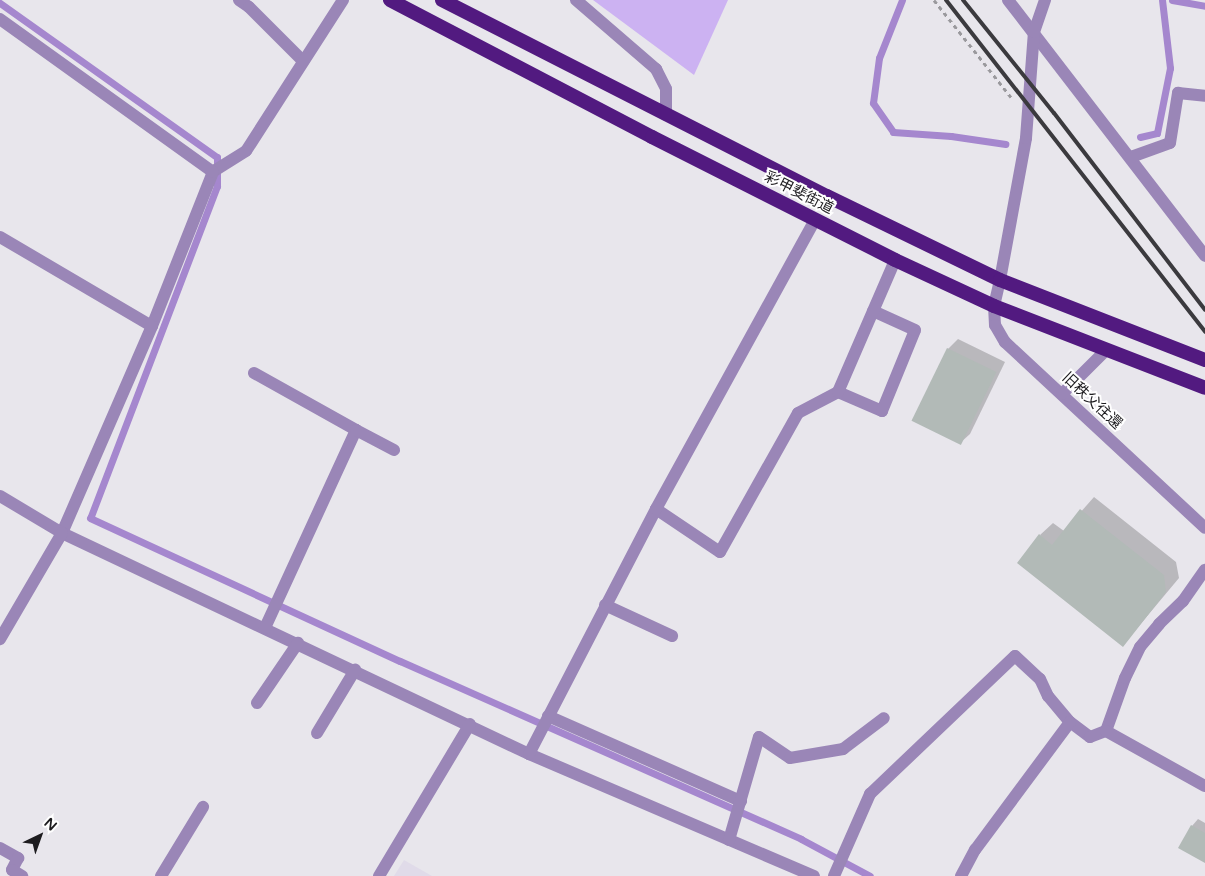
<!DOCTYPE html>
<html>
<head>
<meta charset="utf-8">
<style>
	body { margin:0 }
	#map { position:relative; width:1205px; height:876px; overflow:hidden; background:#e8e6ec; font-family:"Varela Round","Noto Sans JP",sans-serif }
	div>[style] { position:absolute }
	[style*='--x'] { left:calc(var(--x)*1px); top:calc(var(--y)*1px); width:calc(var(--w)*1px); rotate:calc(var(--a)*1deg) }
	.built>* { inset:0; background:#e0dbe9 }
	.green>* { inset:0; background:#ccb2f2 }
	.shadow>* { inset:0; background:#0003 }
	.stream>* { height:7px; margin:-3.5px; padding:0 3.5px; transform-origin:3.5px; border-radius:3.5px; background:#a587ce }
	.building>* { inset:0; background:#b2bab7; transform-origin:0 0 }
	.path>* { height:3px; margin-top:-1.5px; transform-origin:0; background:repeating-linear-gradient(90deg,#9a999d 0 4px,transparent 0 8px) }
	.service>* { height:12px; margin:-6px; padding:0 6px; transform-origin:6px; border-radius:6px; background:#9a86b7 }
	.minor>* { height:12px; margin:-6px; padding:0 6px; transform-origin:6px; border-radius:6px; background:#9a86b7 }
	.tertiary>* { height:12px; margin:-6px; padding:0 6px; transform-origin:6px; border-radius:6px; background:#9a86b7 }
	.trunk>* { height:14px; margin:-7px; padding:0 7px; transform-origin:7px; border-radius:7px; background:#521a80 }
	.rail>* { height:4px; margin:-2px; padding:0 2px; transform-origin:2px; border-radius:2px; background:#3b3a3e }
	span { translate:-50% -50%; white-space:nowrap; text-align:center; line-height:1.15; -webkit-text-stroke:4px #fff; paint-order:stroke }
	.street-label { font-size:15px; color:#1d1c1f }
	.north { position:absolute; left:15px; top:811px; width:50px; height:50px; -webkit-text-stroke:4px #fff; paint-order:stroke; rotate:42deg; font-size:14px; font-weight:700; line-height:20px; text-align:center; color:#1d1c1f }
	.north::after { content:''; display:block; margin:auto; width:18px; height:22px; background:#1d1c1f; clip-path:polygon(50% 0,100% 100%,50% 72%,0 100%) }
</style>
</head>
<body>
<div id="map">
	<div class="built">
		<i style="clip-path:polygon(404px 860px,432px 876px,394px 876px)"></i>
	</div>
	<div class="green">
		<i style="clip-path:polygon(593px 0,728px 0,694px 75px)"></i>
	</div>
	<div class="shadow">
		<i style="clip-path:polygon(958px 339px,1005px 362px,970px 434px,960px 443px,948px 349px)"></i>
		<i style="clip-path:polygon(1094px 497px,1176px 562px,1179px 578px,1123px 645px,1040px 535px,1053px 523px,1064px 531px)"></i>
		<i style="clip-path:polygon(1198px 819px,1205px 823px,1205px 861px,1192px 826px)"></i>
	</div>
	<div class="stream">
		<i style="--x:902;--y:0;--w:62;--a:111.6"></i>
		<i style="--x:879;--y:58;--w:45;--a:97.6"></i>
		<i style="--x:873;--y:103;--w:35;--a:55"></i>
		<i style="--x:893;--y:132;--w:58;--a:3.9"></i>
		<i style="--x:951;--y:136;--w:55;--a:8.4"></i>
		<i style="--x:1172;--y:0;--w:34;--a:10"></i>
		<i style="--x:0;--y:3;--w:266;--a:35.4"></i>
		<i style="--x:217;--y:157;--w:29;--a:90"></i>
		<i style="--x:217;--y:186;--w:355;--a:110.9"></i>
		<i style="--x:90;--y:518;--w:341;--a:24.8"></i>
		<i style="--x:400;--y:661;--w:439;--a:23.9"></i>
		<i style="--x:801;--y:839;--w:78;--a:28.2"></i>
		<i style="--x:1140;--y:137;--w:17;--a:-13"></i>
		<i style="--x:1157;--y:133;--w:66;--a:-78.7"></i>
		<i style="--x:1170;--y:68;--w:68;--a:-96.7"></i>
	</div>
	<div class="building">
		<i style="left:947px;top:348px;width:55px;height:81px;rotate:26deg"></i>
		<i style="clip-path:polygon(1080px 509px,1164px 575px,1166px 592px,1123px 647px,1017px 563px,1039px 534px,1052px 545px)"></i>
		<i style="clip-path:polygon(1191px 825px,1205px 833px,1205px 863px,1178px 848px)"></i>
	</div>
	<div class="path">
		<i style="--x:934;--y:0;--w:124;--a:51.6"></i>
	</div>
	<div class="service">
		<i style="--x:1106;--y:731;--w:56;--a:-70.3"></i>
		<i style="--x:1125;--y:678;--w:34;--a:-64"></i>
		<i style="--x:1140;--y:647;--w:30;--a:-50"></i>
		<i style="--x:1159;--y:624;--w:33;--a:-44"></i>
		<i style="--x:1183;--y:601;--w:38;--a:-55"></i>
	</div>
	<div class="minor">
		<i style="--x:239;--y:0;--w:12;--a:35"></i>
		<i style="--x:249;--y:7;--w:76;--a:45"></i>
		<i style="--x:343;--y:0;--w:179;--a:122.7"></i>
		<i style="--x:246;--y:151;--w:39;--a:148"></i>
		<i style="--x:213;--y:172;--w:166;--a:111.6"></i>
		<i style="--x:152;--y:326;--w:226;--a:113.5"></i>
		<i style="--x:62;--y:533;--w:517;--a:25.33"></i>
		<i style="--x:529;--y:754;--w:310;--a:23.2"></i>
		<i style="--x:576;--y:0;--w:106;--a:40.8"></i>
		<i style="--x:656;--y:69;--w:22;--a:63"></i>
		<i style="--x:666;--y:89;--w:26;--a:90"></i>
		<i style="--x:1008;--y:0;--w:323;--a:52.4"></i>
		<i style="--x:0;--y:19;--w:262;--a:35.7"></i>
		<i style="--x:1131;--y:157;--w:41;--a:-19.7"></i>
		<i style="--x:1170;--y:143;--w:51;--a:-80.9"></i>
		<i style="--x:1178;--y:93;--w:27;--a:6"></i>
		<i style="--x:0;--y:237;--w:176;--a:30.4"></i>
		<i style="--x:1000;--y:280;--w:144;--a:-79.6"></i>
		<i style="--x:1026;--y:138;--w:106;--a:-85.7"></i>
		<i style="--x:1034;--y:32;--w:34;--a:-71"></i>
		<i style="--x:254;--y:373;--w:117;--a:29.2"></i>
		<i style="--x:356;--y:430;--w:218;--a:114.7"></i>
		<i style="--x:838;--y:392;--w:48;--a:23.4"></i>
		<i style="--x:882;--y:411;--w:87;--a:-67.8"></i>
		<i style="--x:915;--y:330;--w:46;--a:-155.7"></i>
		<i style="--x:356;--y:430;--w:43;--a:27.8"></i>
		<i style="--x:0;--y:496;--w:72;--a:30.8"></i>
		<i style="--x:62;--y:533;--w:123;--a:120.3"></i>
		<i style="--x:656;--y:509;--w:77;--a:33.9"></i>
		<i style="--x:720;--y:552;--w:159;--a:-60.7"></i>
		<i style="--x:798;--y:413;--w:45;--a:-27.7"></i>
		<i style="--x:838;--y:392;--w:144;--a:-66.6"></i>
		<i style="--x:605;--y:605;--w:74;--a:24.8"></i>
		<i style="--x:257;--y:703;--w:73;--a:-55.7"></i>
		<i style="--x:548;--y:716;--w:211;--a:23.8"></i>
		<i style="--x:317;--y:733;--w:74;--a:-58.9"></i>
		<i style="--x:529;--y:754;--w:276;--a:-62.6"></i>
		<i style="--x:656;--y:509;--w:330;--a:-61.2"></i>
		<i style="--x:729;--y:840;--w:107;--a:-73.8"></i>
		<i style="--x:759;--y:737;--w:37;--a:34"></i>
		<i style="--x:790;--y:758;--w:54;--a:-9.6"></i>
		<i style="--x:843;--y:749;--w:51;--a:-37.1"></i>
		<i style="--x:0;--y:848;--w:21;--a:29"></i>
		<i style="--x:18;--y:858;--w:13;--a:117"></i>
		<i style="--x:12;--y:870;--w:12;--a:31"></i>
		<i style="--x:161;--y:876;--w:81;--a:-58.7"></i>
		<i style="--x:379;--y:876;--w:177;--a:-59.1"></i>
		<i style="--x:834;--y:876;--w:90;--a:-66.3"></i>
		<i style="--x:870;--y:794;--w:200;--a:-43.6"></i>
		<i style="--x:1015;--y:656;--w:34;--a:43"></i>
		<i style="--x:1040;--y:679;--w:19;--a:65"></i>
		<i style="--x:1048;--y:696;--w:34;--a:50"></i>
		<i style="--x:1070;--y:722;--w:25;--a:37"></i>
		<i style="--x:1090;--y:737;--w:17;--a:-21"></i>
		<i style="--x:1106;--y:731;--w:113;--a:29.1"></i>
		<i style="--x:961;--y:876;--w:30;--a:-62"></i>
		<i style="--x:975;--y:850;--w:159;--a:-53.4"></i>
	</div>
	<div class="tertiary">
		<i style="--x:1000;--y:280;--w:27;--a:103"></i>
		<i style="--x:994;--y:306;--w:19;--a:87"></i>
		<i style="--x:995;--y:325;--w:20;--a:60"></i>
		<i style="--x:1005;--y:342;--w:273;--a:42.9"></i>
		<i style="--x:1062;--y:394;--w:62;--a:-45"></i>
	</div>
	<div class="trunk">
		<i style="--x:390;--y:0;--w:296;--a:27.6"></i>
		<i style="--x:652;--y:137;--w:272;--a:26.8"></i>
		<i style="--x:895;--y:260;--w:109;--a:24.9"></i>
		<i style="--x:994;--y:306;--w:226;--a:21.2"></i>
		<i style="--x:442;--y:0;--w:432;--a:27"></i>
		<i style="--x:827;--y:196;--w:192;--a:25.9"></i>
		<i style="--x:1000;--y:280;--w:220;--a:21.3"></i>
	</div>
	<div class="rail">
		<i style="--x:946;--y:0;--w:421;--a:52"></i>
		<i style="--x:963;--y:0;--w:145;--a:51.2"></i>
		<i style="--x:1054;--y:113;--w:248;--a:52.5"></i>
	</div>
	<div class="street-label">
		<span style="left:799px;top:193px;rotate:27deg">彩甲斐街道</span>
		<span style="left:1092px;top:401px;rotate:43deg">旧秩父往還</span>
	</div>
	<div class="north">N</div>
</div>
</body>
</html>
